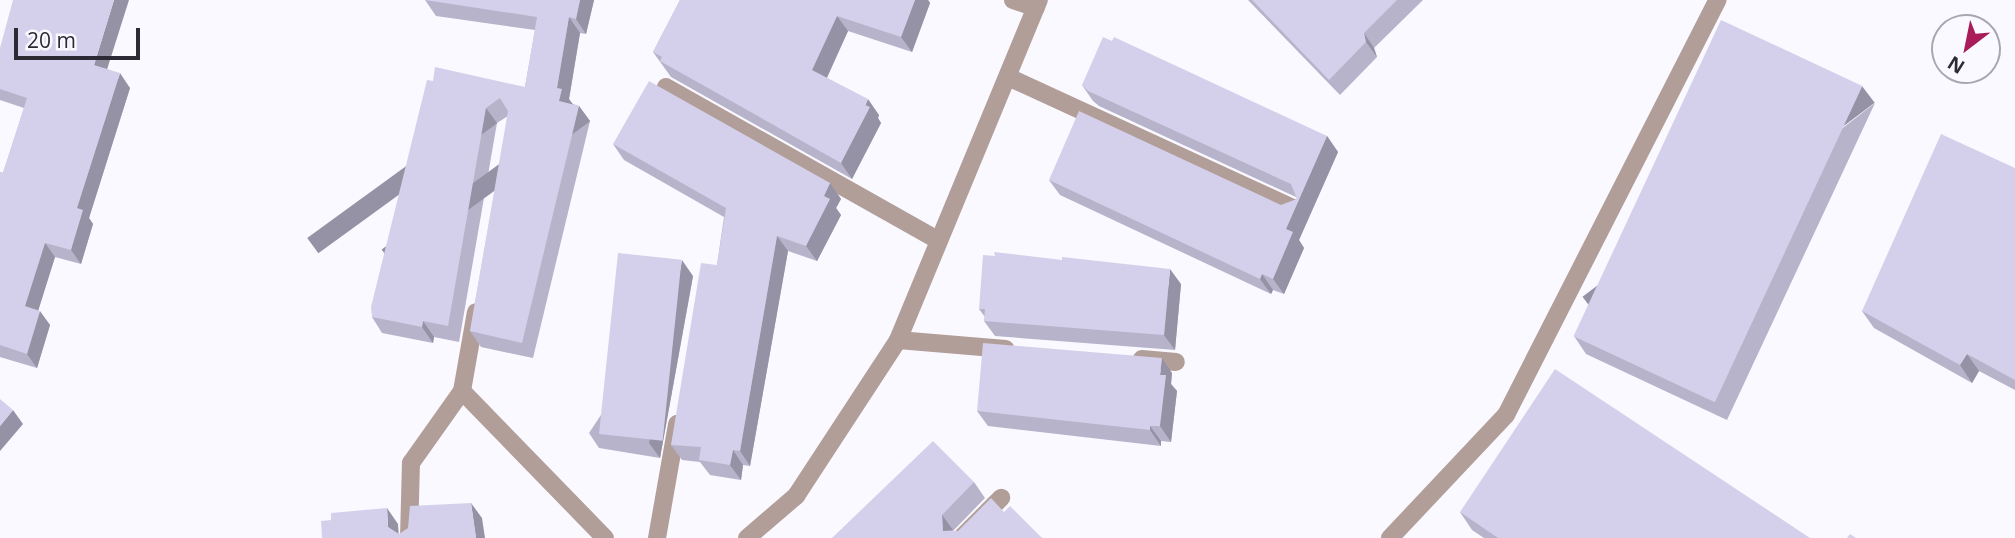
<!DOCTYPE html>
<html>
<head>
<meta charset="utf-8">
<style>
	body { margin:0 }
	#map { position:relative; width:2015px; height:538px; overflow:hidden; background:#faf9ff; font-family:"Open Sans",sans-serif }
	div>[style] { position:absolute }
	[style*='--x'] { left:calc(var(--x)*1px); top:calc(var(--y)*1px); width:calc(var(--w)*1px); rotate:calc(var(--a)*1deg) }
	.service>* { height:18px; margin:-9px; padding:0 9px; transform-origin:9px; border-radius:9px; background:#b29e99 }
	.minor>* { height:18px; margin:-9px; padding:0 9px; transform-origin:9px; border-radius:9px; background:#b29e99 }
	.wall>* { inset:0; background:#b6b3ca }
	.shaded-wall>* { inset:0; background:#9492a4; transform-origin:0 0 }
	.building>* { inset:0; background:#d4d0eb; transform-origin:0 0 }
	span { translate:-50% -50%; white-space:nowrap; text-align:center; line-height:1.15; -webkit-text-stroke:5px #faf9ff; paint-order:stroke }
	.north { position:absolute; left:1931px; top:14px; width:70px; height:70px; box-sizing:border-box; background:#faf9ff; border:2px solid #a8a6ae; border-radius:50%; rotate:212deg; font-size:19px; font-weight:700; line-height:28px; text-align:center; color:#2c2a35 }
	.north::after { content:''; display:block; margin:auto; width:24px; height:32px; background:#a91b59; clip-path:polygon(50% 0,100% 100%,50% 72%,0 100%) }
	.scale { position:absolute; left:14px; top:28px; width:126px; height:32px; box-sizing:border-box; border:4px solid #2c2a35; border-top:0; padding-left:9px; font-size:21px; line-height:24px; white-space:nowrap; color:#2c2a35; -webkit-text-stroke:5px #faf9ff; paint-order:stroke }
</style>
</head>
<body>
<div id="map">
	<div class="service">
		<i style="--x:1013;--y:0;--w:24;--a:19"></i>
		<i style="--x:1008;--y:77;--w:318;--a:24.7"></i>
		<i style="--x:666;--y:87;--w:313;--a:29.4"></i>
		<i style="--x:898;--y:340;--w:108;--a:4.8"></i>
		<i style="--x:1142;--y:359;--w:34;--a:5"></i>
		<i style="--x:462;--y:391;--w:205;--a:45.8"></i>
		<i style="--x:409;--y:538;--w:75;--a:-88.5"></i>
		<i style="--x:411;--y:463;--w:88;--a:-54.7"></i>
		<i style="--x:462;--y:391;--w:80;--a:-80"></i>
		<i style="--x:657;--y:538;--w:116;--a:-80"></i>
		<i style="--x:961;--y:538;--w:57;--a:-45"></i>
		<i style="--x:1390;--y:538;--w:169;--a:-46.7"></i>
		<i style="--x:1506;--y:415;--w:466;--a:-63"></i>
	</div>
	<div class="minor">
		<i style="--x:747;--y:538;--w:65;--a:-40.6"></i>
		<i style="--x:796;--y:496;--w:186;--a:-56.8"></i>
		<i style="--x:898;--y:340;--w:368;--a:-67.5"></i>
	</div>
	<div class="wall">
		<i style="clip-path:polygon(425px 0,594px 0,586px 34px,580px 33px,569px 99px,573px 104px,579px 106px,590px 121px,533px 358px,481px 347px,470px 331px,508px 116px,497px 123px,459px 342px,434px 337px,433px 343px,382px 333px,372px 317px,433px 81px,525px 87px,535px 30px,436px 16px)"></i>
		<i style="clip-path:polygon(680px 0,928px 0,930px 3px,912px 52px,848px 31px,827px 78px,879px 115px,878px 118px,881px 123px,852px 179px,671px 77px,653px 52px)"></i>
		<i style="clip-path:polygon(1248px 0,1423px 0,1374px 48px,1377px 57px,1340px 95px)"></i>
		<i style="clip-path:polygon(0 48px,107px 69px,130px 88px,89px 218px,93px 224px,81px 264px,55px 257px,38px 310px,50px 325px,37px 368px,0 357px,0 172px,3px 173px,24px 108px,0 100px)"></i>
		<i style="clip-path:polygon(1082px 85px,1327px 136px,1338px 152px,1299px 240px,1304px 248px,1284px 294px,1273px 290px,1271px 294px,1060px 195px,1049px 180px,1281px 205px,1297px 199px,1296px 197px,1099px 106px,1093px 101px)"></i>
		<i style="clip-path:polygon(1875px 103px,1727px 420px,1586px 354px,1574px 336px)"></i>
		<i style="clip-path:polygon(613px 144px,830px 183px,841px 199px,836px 208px,841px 215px,817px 261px,788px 251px,750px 466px,743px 465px,741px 480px,710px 475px,700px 462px,682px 460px,671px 445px,717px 265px,724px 217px,624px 160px)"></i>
		<i style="clip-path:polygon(2015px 168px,2015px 390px,1979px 371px,1972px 383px,1874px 328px,1862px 311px)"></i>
		<i style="clip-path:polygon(693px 276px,660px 458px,599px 448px,589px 433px)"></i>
		<i style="clip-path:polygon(1181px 284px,1175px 350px,995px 336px,984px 321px,985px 317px,979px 309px)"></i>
		<i style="clip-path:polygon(1172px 373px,1171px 384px,1177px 391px,1171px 442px,1161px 441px,1161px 446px,988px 426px,977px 411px)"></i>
		<i style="clip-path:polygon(974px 482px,985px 498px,953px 531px,958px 531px,1004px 512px,1042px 538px,832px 538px)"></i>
		<i style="clip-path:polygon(1460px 512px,1810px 538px,1484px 538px,1472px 530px)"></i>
	</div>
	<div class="shaded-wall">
		<i style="clip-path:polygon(114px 0,129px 0,104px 79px,94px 65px)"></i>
		<i style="clip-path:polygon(580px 0,594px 0,586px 34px,576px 19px)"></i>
		<i style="clip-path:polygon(915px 0,928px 0,930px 3px,912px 52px,901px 37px)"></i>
		<i style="clip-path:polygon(837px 16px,848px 31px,823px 86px,812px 70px)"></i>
		<i style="clip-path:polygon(569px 17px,580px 33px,569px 99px,573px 105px,559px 101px,557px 88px)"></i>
		<i style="clip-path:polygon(1364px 33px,1374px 48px,1377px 57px,1366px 42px)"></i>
		<i style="clip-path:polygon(120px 73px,130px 88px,89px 218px,93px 224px,81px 264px,71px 250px,77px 208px)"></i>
		<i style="left:1862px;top:86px;width:21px;height:350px;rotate:53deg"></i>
		<i style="clip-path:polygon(868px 99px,879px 115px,878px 118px,881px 123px,852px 179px,841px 163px)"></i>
		<i style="left:579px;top:106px;width:19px;height:244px;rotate:54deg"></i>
		<i style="left:486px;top:108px;width:19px;height:221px;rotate:54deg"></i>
		<i style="clip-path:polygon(1327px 136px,1338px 152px,1299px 240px,1304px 248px,1284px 294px,1273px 279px,1286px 229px)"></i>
		<i style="clip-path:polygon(830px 183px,841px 199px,836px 208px,841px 215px,817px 261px,806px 246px,824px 196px)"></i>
		<i style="clip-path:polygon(777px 236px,788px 251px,750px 466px,740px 451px)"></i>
		<i style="clip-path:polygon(45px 243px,55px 257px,35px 321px,25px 306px)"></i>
		<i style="clip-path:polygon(682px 260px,693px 276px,660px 458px,649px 443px)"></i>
		<i style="clip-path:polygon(1170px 269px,1181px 284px,1175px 350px,1164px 335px)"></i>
		<i style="clip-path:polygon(1262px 274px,1273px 290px,1271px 294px,1260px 279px)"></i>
		<i style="clip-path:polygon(40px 311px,50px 325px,37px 368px,27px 354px)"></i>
		<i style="clip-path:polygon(423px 321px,434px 337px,433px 343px,422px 327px)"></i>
		<i style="clip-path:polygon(1967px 354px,1979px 371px,1972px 383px,1960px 365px)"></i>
		<i style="clip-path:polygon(1162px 358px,1172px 373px,1171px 384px,1177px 391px,1171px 442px,1160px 426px,1160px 375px)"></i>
		<i style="clip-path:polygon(13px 410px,23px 424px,0 451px,0 426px)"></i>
		<i style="clip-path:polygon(1150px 426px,1161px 441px,1161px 446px,1150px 430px)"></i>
		<i style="clip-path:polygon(733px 450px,743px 465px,741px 480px,730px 465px)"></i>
		<i style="clip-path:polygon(471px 503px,482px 518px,485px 538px,476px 538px)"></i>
		<i style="clip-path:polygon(387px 508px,398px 524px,399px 538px,388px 527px)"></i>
		<i style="clip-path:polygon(942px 515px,953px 530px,943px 531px)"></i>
	</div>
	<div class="building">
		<i style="clip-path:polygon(13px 0,114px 0,94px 65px,120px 73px,77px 208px,83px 210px,71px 250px,45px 243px,25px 306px,40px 311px,27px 354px,0 345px,0 172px,3px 173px,27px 98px,0 89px,0 48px)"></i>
		<i style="clip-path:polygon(425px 0,580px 0,576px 19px,569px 17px,557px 88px,562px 89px,559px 101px,579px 106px,522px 343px,470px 331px,508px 111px,500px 98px,486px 108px,448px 326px,423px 321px,422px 327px,372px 317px,371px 307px,427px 80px,433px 81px,435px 67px,525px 87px,537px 17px)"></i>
		<i style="clip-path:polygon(680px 0,915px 0,901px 37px,837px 16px,812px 70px,868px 99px,865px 105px,870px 107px,841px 163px,660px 61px,662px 57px,653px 52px)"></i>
		<i style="clip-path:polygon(1252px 0,1397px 0,1364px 33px,1366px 42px,1329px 80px)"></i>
		<i style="left:1721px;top:20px;width:156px;height:349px;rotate:25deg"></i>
		<i style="clip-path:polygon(1103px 37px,1112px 41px,1114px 37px,1327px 136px,1286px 229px,1293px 232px,1273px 279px,1262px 274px,1260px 279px,1049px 180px,1079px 111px,1281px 205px,1297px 199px,1291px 184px,1088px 91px,1082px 85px)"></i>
		<i style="clip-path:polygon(649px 81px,830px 183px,824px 196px,830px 199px,806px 246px,777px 236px,740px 451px,733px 450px,730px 465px,699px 460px,701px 447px,671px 445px,701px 263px,717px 265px,726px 208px,613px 144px)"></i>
		<i style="clip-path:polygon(1941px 134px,2015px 168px,2015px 380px,1967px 354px,1960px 365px,1862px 311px)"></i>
		<i style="clip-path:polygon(994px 252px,1062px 260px,1062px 257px,1170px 269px,1164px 335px,984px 321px,985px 309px,979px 309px,983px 255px,995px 256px)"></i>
		<i style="left:618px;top:253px;width:64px;height:182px;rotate:6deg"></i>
		<i style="clip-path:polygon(983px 343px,1162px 358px,1160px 375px,1166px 375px,1160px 426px,1150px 426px,1150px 430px,977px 411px)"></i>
		<i style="clip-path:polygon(1555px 369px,1810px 538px,1498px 538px,1460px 512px)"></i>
		<i style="clip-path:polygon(0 399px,13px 410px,0 426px)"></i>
		<i style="clip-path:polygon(933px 441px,974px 482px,942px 515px,943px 531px,958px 531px,991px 498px,1004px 512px,1010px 506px,1042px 538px,832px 538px)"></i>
		<i style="clip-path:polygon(471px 503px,476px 538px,322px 538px,321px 521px,331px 520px,331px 513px,387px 508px,388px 527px,399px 534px,408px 528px,410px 506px)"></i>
		<i style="clip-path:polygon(1850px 534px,1856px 538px,1847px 538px)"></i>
	</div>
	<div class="north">N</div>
	<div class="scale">20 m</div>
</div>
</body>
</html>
